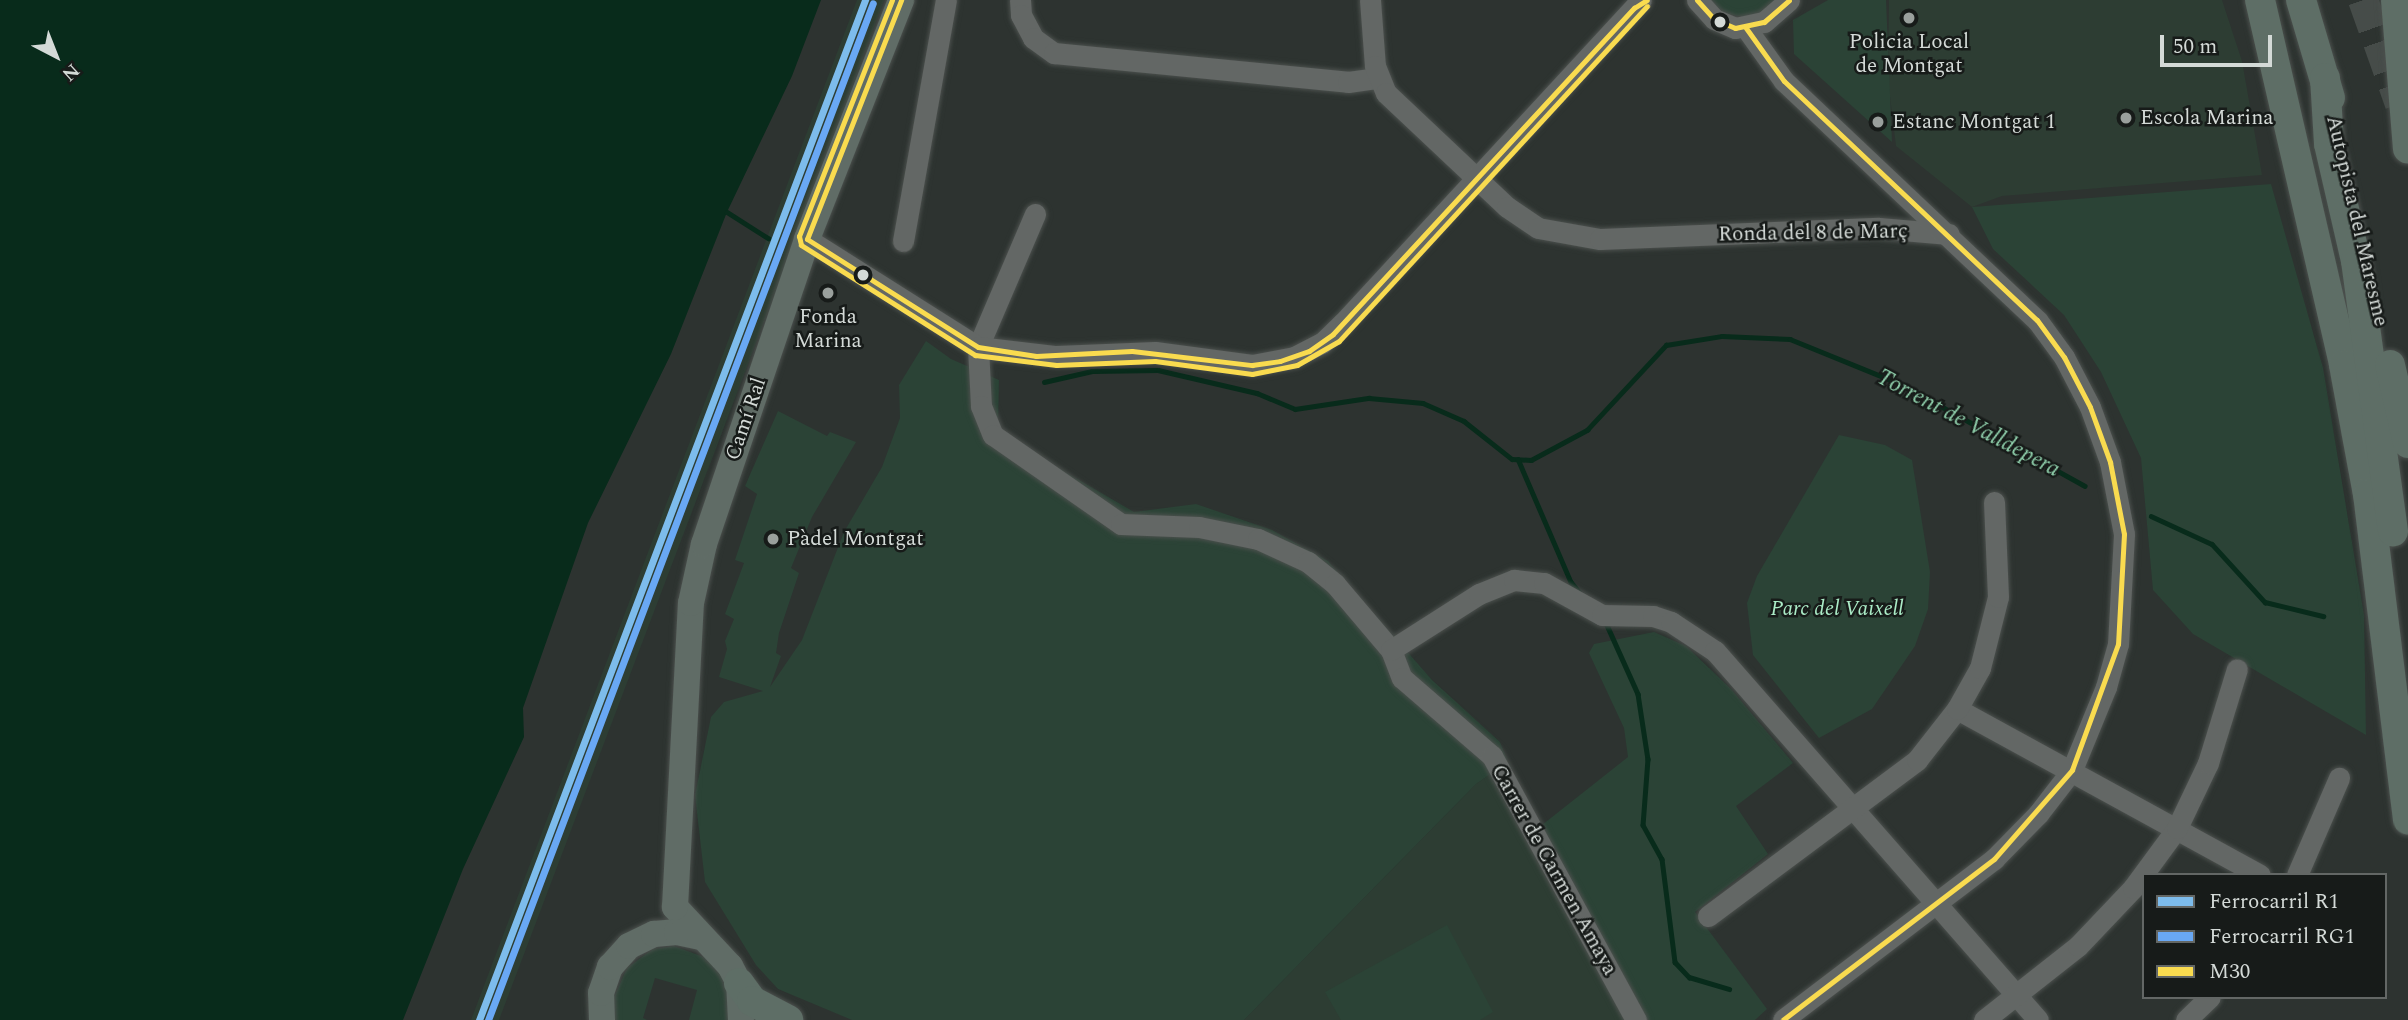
<!DOCTYPE html>
<html>
<head>
<meta charset="utf-8">
<style>
	body { margin:0 }
	#map { position:relative; width:2408px; height:1020px; overflow:hidden; background:#2d3330; font-family:Spectral,serif }
	div>[style] { position:absolute }
	[style*='--x'] { left:calc(var(--x)*1px); top:calc(var(--y)*1px); width:calc(var(--w)*1px); rotate:calc(var(--a)*1deg) }
	.built>* { inset:0; background:#2d3d33 }
	.green>* { inset:0; background:#2b4336 }
	.water>* { inset:0; background:#082b1b }
	.stream>* { height:4.5px; margin:-2.25px; padding:0 2.25px; transform-origin:2.25px; border-radius:2.25px; background:#082b1b }
	.highway-tunnel>* { height:30px; margin-top:-15px; transform-origin:0; background:repeating-linear-gradient(90deg,#464c49 0 30px,transparent 0 45px) }
	.roads { filter:drop-shadow(0 0 2px #4b504d) drop-shadow(0 0 2px #4b504d) }
	.minor>* { height:21px; margin:-10.5px; padding:0 10.5px; transform-origin:10.5px; border-radius:10.5px; background:#636765 }
	.major>* { height:26px; margin:-13px; padding:0 13px; transform-origin:13px; border-radius:13px; background:#606c66 }
	.highway>* { height:30px; margin:-15px; padding:0 15px; transform-origin:15px; border-radius:15px; background:#5e6e66 }
	.bus-1>* { height:5px; margin:-2.5px; padding:0 2.5px; transform-origin:2.5px; border-radius:2.5px; background:#f9db4f }
	.bus-2>* { height:5px; margin:-2.5px; padding:0 2.5px; transform-origin:2.5px; border-radius:2.5px; background:#f9db4f }
	.rail-1>* { height:7px; margin:-3.5px; padding:0 3.5px; transform-origin:3.5px; border-radius:3.5px; background:#7dbcec }
	.rail-2>* { height:7px; margin:-3.5px; padding:0 3.5px; transform-origin:3.5px; border-radius:3.5px; background:#69a8f4 }
	.dots>* { width:19px; height:19px; translate:-50% -50%; box-sizing:border-box; border:4px solid #171b19; border-radius:50% }
	span { translate:-50% -50%; white-space:nowrap; text-align:center; line-height:1.15; -webkit-text-stroke:5px #171b19; paint-order:stroke }
	.poi-label { font-size:21px; color:#d4dad7 }
	.left { translate:0 -50%; text-align:left }
	.street-label { font-size:21px; color:#d4dad7 }
	.park-label { font-size:21px; color:#abecc7; font-style:italic }
	.water-label { font-size:23px; color:#8fcfab; font-style:italic }
	.legend { position:absolute; left:2142px; top:873px; width:245px; height:126px; box-sizing:border-box; background:#171b19; border:2px solid #636765; margin:0; padding:9px 12px; list-style:none; font-size:21px; color:#d4dad7 }
	.legend li { display:flex; align-items:center; gap:14px; height:35px }
	.legend b { width:35px; border:2px solid #636765 }
	.north { position:absolute; left:21px; top:21px; width:70px; height:70px; -webkit-text-stroke:5px #171b19; paint-order:stroke; rotate:138deg; font-size:19px; font-weight:700; line-height:28px; text-align:center; color:#d4dad7 }
	.north::after { content:''; display:block; margin:auto; width:24px; height:32px; background:#d4dad7; clip-path:polygon(50% 0,100% 100%,50% 72%,0 100%) }
	.scale { position:absolute; left:2160px; top:35px; width:112px; height:32px; box-sizing:border-box; border:4px solid #d4dad7; border-top:0; padding-left:9px; font-size:21px; line-height:24px; white-space:nowrap; color:#d4dad7; -webkit-text-stroke:5px #171b19; paint-order:stroke }
</style>
</head>
<body>
<div id="map">
	<div class="built">
		<i style="clip-path:polygon(857px 0,884px 0,830px 148px,499px 1020px,471px 1020px)"></i>
		<i style="clip-path:polygon(1889px 0,2222px 0,2242px 61px,2262px 175px,2002px 196px,1972px 207px,1896px 146px,1888px 80px)"></i>
		<i style="clip-path:polygon(1508px 762px,1644px 1020px,1244px 1020px,1476px 784px)"></i>
	</div>
	<div class="green">
		<i style="clip-path:polygon(1709px 0,1778px 0,1762px 13px,1743px 17px,1724px 13px)"></i>
		<i style="clip-path:polygon(1828px 0,1886px 0,1892px 142px,1794px 54px,1793px 20px)"></i>
		<i style="clip-path:polygon(2271px 184px,2323px 368px,2364px 615px,2366px 735px,2193px 634px,2153px 590px,2141px 458px,2101px 372px,2064px 315px,1993px 249px,1972px 207px)"></i>
		<i style="clip-path:polygon(926px 341px,951px 359px,999px 380px,998px 425px,1014px 442px,1134px 512px,1196px 504px,1272px 530px,1328px 561px,1432px 680px,1500px 742px,1508px 762px,1476px 784px,1244px 1020px,852px 1020px,778px 989px,756px 965px,705px 882px,695px 795px,711px 717px,724px 702px,763px 691px,719px 677px,727px 649px,725px 641px,734px 619px,725px 614px,744px 563px,735px 560px,757px 494px,745px 486px,778px 411px,827px 436px,830px 432px,856px 442px,812px 517px,791px 568px,799px 573px,779px 633px,776px 653px,781px 656px,770px 687px,802px 640px,844px 532px,882px 467px,900px 418px,899px 385px)"></i>
		<i style="clip-path:polygon(1839px 435px,1885px 445px,1912px 460px,1930px 572px,1928px 609px,1915px 646px,1872px 709px,1819px 738px,1753px 655px,1747px 603px,1757px 576px)"></i>
		<i style="clip-path:polygon(1654px 632px,1686px 646px,1732px 690px,1793px 763px,1736px 806px,1768px 854px,1695px 912px,1767px 1009px,1755px 1020px,1644px 1020px,1542px 825px,1628px 757px,1624px 728px,1589px 653px,1594px 644px)"></i>
		<i style="clip-path:polygon(1447px 925px,1493px 1012px,1480px 1020px,1341px 1020px,1325px 992px)"></i>
		<i style="clip-path:polygon(674px 946px,709px 959px,727px 984px,729px 1020px,689px 1020px,697px 990px,655px 978px,643px 1018px,647px 1020px,615px 1020px,614px 997px,627px 968px,653px 949px)"></i>
	</div>
	<div class="water">
		<i style="clip-path:polygon(0 0,821px 0,792px 76px,727px 212px,671px 354px,588px 523px,523px 708px,524px 737px,463px 869px,403px 1020px,0 1020px)"></i>
	</div>
	<div class="stream">
		<i style="--x:727;--y:212;--w:49;--a:32.4"></i>
		<i style="--x:1044;--y:382;--w:49;--a:-12.9"></i>
		<i style="--x:1092;--y:371;--w:66;--a:-0.9"></i>
		<i style="--x:1158;--y:370;--w:102;--a:13.1"></i>
		<i style="--x:1257;--y:393;--w:41;--a:22.8"></i>
		<i style="--x:1295;--y:409;--w:75;--a:-8.5"></i>
		<i style="--x:1369;--y:398;--w:54;--a:5.3"></i>
		<i style="--x:1423;--y:403;--w:45;--a:23.7"></i>
		<i style="--x:1464;--y:421;--w:61;--a:38.4"></i>
		<i style="--x:1512;--y:459;--w:19;--a:3"></i>
		<i style="--x:1531;--y:460;--w:64;--a:-28.2"></i>
		<i style="--x:1587;--y:430;--w:116;--a:-47.1"></i>
		<i style="--x:1666;--y:345;--w:57;--a:-9.1"></i>
		<i style="--x:1722;--y:336;--w:68;--a:2.5"></i>
		<i style="--x:1790;--y:339;--w:120;--a:22.1"></i>
		<i style="--x:1901;--y:384;--w:210;--a:29"></i>
		<i style="--x:1518;--y:459;--w:134;--a:66.7"></i>
		<i style="--x:1571;--y:582;--w:14;--a:51"></i>
		<i style="--x:2151;--y:516;--w:67;--a:24.7"></i>
		<i style="--x:2212;--y:544;--w:79;--a:47.6"></i>
		<i style="--x:2265;--y:602;--w:60;--a:13.6"></i>
		<i style="--x:1607;--y:625;--w:76;--a:65.8"></i>
		<i style="--x:1638;--y:694;--w:66;--a:81.3"></i>
		<i style="--x:1648;--y:759;--w:66;--a:94.3"></i>
		<i style="--x:1643;--y:825;--w:39;--a:61"></i>
		<i style="--x:1662;--y:859;--w:104;--a:82.8"></i>
		<i style="--x:1675;--y:962;--w:21;--a:47"></i>
		<i style="--x:1689;--y:977;--w:42;--a:16.7"></i>
	</div>
	<div class="highway-tunnel">
		<i style="--x:2363;--y:0;--w:110;--a:70.4"></i>
	</div>
	<div class="roads">
		<div class="minor">
			<i style="--x:1020;--y:0;--w:15;--a:86"></i>
			<i style="--x:1021;--y:15;--w:26;--a:62"></i>
			<i style="--x:1033;--y:38;--w:26;--a:36"></i>
			<i style="--x:1054;--y:53;--w:295;--a:5.6"></i>
			<i style="--x:1348;--y:82;--w:30;--a:-8"></i>
			<i style="--x:1370;--y:0;--w:66;--a:85.7"></i>
			<i style="--x:1375;--y:66;--w:29;--a:68"></i>
			<i style="--x:1386;--y:93;--w:166;--a:43.3"></i>
			<i style="--x:1507;--y:207;--w:37;--a:34"></i>
			<i style="--x:1538;--y:228;--w:63;--a:10.1"></i>
			<i style="--x:1600;--y:239;--w:279;--a:-2.3"></i>
			<i style="--x:1879;--y:228;--w:70;--a:4.9"></i>
			<i style="--x:1697;--y:0;--w:25;--a:48"></i>
			<i style="--x:1714;--y:19;--w:23;--a:23"></i>
			<i style="--x:1735;--y:28;--w:30;--a:-12"></i>
			<i style="--x:1764;--y:22;--w:33;--a:-41"></i>
			<i style="--x:1746;--y:28;--w:65;--a:54.4"></i>
			<i style="--x:1784;--y:81;--w:348;--a:43.4"></i>
			<i style="--x:2037;--y:320;--w:46;--a:53.9"></i>
			<i style="--x:2064;--y:357;--w:56;--a:62.5"></i>
			<i style="--x:2090;--y:407;--w:59;--a:70"></i>
			<i style="--x:2110;--y:462;--w:73;--a:79"></i>
			<i style="--x:2124;--y:534;--w:110;--a:93.1"></i>
			<i style="--x:2118;--y:644;--w:45;--a:105.6"></i>
			<i style="--x:2106;--y:687;--w:90;--a:112.3"></i>
			<i style="--x:2072;--y:770;--w:56;--a:127.7"></i>
			<i style="--x:2038;--y:814;--w:63;--a:134.4"></i>
			<i style="--x:1994;--y:859;--w:265;--a:142.7"></i>
			<i style="--x:1035;--y:214;--w:145;--a:113.2"></i>
			<i style="--x:978;--y:347;--w:59;--a:87.1"></i>
			<i style="--x:981;--y:406;--w:31;--a:68"></i>
			<i style="--x:993;--y:435;--w:156;--a:34.8"></i>
			<i style="--x:1121;--y:524;--w:78;--a:2.2"></i>
			<i style="--x:1199;--y:527;--w:60;--a:11.5"></i>
			<i style="--x:1258;--y:539;--w:55;--a:24.7"></i>
			<i style="--x:1308;--y:562;--w:35;--a:39"></i>
			<i style="--x:1335;--y:584;--w:87;--a:49.7"></i>
			<i style="--x:1391;--y:650;--w:30;--a:69"></i>
			<i style="--x:1402;--y:678;--w:119;--a:40.9"></i>
			<i style="--x:1492;--y:756;--w:301;--a:61.4"></i>
			<i style="--x:807;--y:239;--w:202;--a:32.3"></i>
			<i style="--x:978;--y:347;--w:79;--a:6.6"></i>
			<i style="--x:1056;--y:356;--w:99;--a:-2.3"></i>
			<i style="--x:1155;--y:352;--w:98;--a:7.6"></i>
			<i style="--x:1252;--y:365;--w:43;--a:-10.8"></i>
			<i style="--x:1294;--y:357;--w:31;--a:-27"></i>
			<i style="--x:1322;--y:343;--w:29;--a:-44"></i>
			<i style="--x:1343;--y:323;--w:439;--a:-47.3"></i>
			<i style="--x:903;--y:241;--w:245;--a:-79.9"></i>
			<i style="--x:1391;--y:650;--w:104;--a:-32.5"></i>
			<i style="--x:1479;--y:594;--w:38;--a:-22"></i>
			<i style="--x:1514;--y:580;--w:30;--a:6"></i>
			<i style="--x:1544;--y:583;--w:66;--a:28.9"></i>
			<i style="--x:1602;--y:615;--w:51;--a:1.1"></i>
			<i style="--x:1653;--y:616;--w:19;--a:18"></i>
			<i style="--x:1671;--y:622;--w:53;--a:33.4"></i>
			<i style="--x:1715;--y:651;--w:490;--a:48.8"></i>
			<i style="--x:1957;--y:709;--w:345;--a:28.7"></i>
			<i style="--x:2297;--y:875;--w:106;--a:-66.6"></i>
			<i style="--x:1708;--y:916;--w:261;--a:-36.7"></i>
			<i style="--x:1917;--y:760;--w:65;--a:-51.9"></i>
			<i style="--x:1957;--y:709;--w:47;--a:-60.7"></i>
			<i style="--x:1980;--y:668;--w:73;--a:-75.8"></i>
			<i style="--x:1998;--y:597;--w:95;--a:-92.4"></i>
			<i style="--x:1984;--y:1020;--w:120;--a:-38.2"></i>
			<i style="--x:2078;--y:946;--w:80;--a:-46.5"></i>
			<i style="--x:2133;--y:888;--w:74;--a:-53.7"></i>
			<i style="--x:2177;--y:828;--w:72;--a:-64.5"></i>
			<i style="--x:2208;--y:763;--w:98;--a:-72.9"></i>
			<i style="--x:2186;--y:1020;--w:33;--a:-44"></i>
		</div>
		<div class="major">
			<i style="--x:602;--y:1020;--w:27;--a:-92"></i>
			<i style="--x:601;--y:993;--w:28;--a:-71"></i>
			<i style="--x:610;--y:967;--w:28;--a:-48"></i>
			<i style="--x:629;--y:946;--w:28;--a:-26"></i>
			<i style="--x:654;--y:934;--w:23;--a:-5"></i>
			<i style="--x:677;--y:932;--w:24;--a:12"></i>
			<i style="--x:741;--y:1020;--w:37;--a:-93"></i>
			<i style="--x:739;--y:983;--w:19;--a:-118"></i>
			<i style="--x:730;--y:966;--w:81;--a:-133"></i>
			<i style="--x:675;--y:907;--w:304;--a:-87"></i>
			<i style="--x:691;--y:603;--w:60;--a:-77.6"></i>
			<i style="--x:704;--y:544;--w:322;--a:-71.3"></i>
			<i style="--x:807;--y:239;--w:257;--a:-68.5"></i>
		</div>
		<div class="highway">
			<i style="--x:2260;--y:0;--w:375;--a:77"></i>
			<i style="--x:2344;--y:365;--w:131;--a:79.5"></i>
			<i style="--x:2368;--y:494;--w:328;--a:83"></i>
			<i style="--x:2301;--y:0;--w:102;--a:73.5"></i>
			<i style="--x:2396;--y:0;--w:149;--a:85.4"></i>
			<i style="--x:2325;--y:78;--w:66;--a:86.5"></i>
			<i style="--x:2329;--y:144;--w:120;--a:77"></i>
			<i style="--x:2356;--y:261;--w:273;--a:82.2"></i>
			<i style="--x:2390;--y:365;--w:80;--a:77"></i>
			<i style="--x:739;--y:983;--w:22;--a:54"></i>
			<i style="--x:752;--y:1001;--w:41;--a:27.8"></i>
		</div>
	</div>
	<div class="bus-1">
		<i style="--x:1697;--y:0;--w:25;--a:48"></i>
		<i style="--x:1714;--y:19;--w:23;--a:23"></i>
		<i style="--x:1735;--y:28;--w:30;--a:-12"></i>
		<i style="--x:1764;--y:22;--w:33;--a:-41"></i>
		<i style="--x:1746;--y:28;--w:65;--a:54.4"></i>
		<i style="--x:1784;--y:81;--w:348;--a:43.4"></i>
		<i style="--x:2037;--y:320;--w:46;--a:53.9"></i>
		<i style="--x:2064;--y:357;--w:56;--a:62.5"></i>
		<i style="--x:2090;--y:407;--w:59;--a:70"></i>
		<i style="--x:2110;--y:462;--w:73;--a:79"></i>
		<i style="--x:2124;--y:534;--w:110;--a:93.1"></i>
		<i style="--x:2118;--y:644;--w:134;--a:110.1"></i>
		<i style="--x:2072;--y:770;--w:118;--a:131.2"></i>
		<i style="--x:1994;--y:859;--w:265;--a:142.7"></i>
		<i style="--x:807;--y:239;--w:202;--a:32.3"></i>
		<i style="--x:978;--y:347;--w:59;--a:8.8"></i>
		<i style="--x:1036;--y:356;--w:96;--a:-3"></i>
		<i style="--x:1132;--y:351;--w:121;--a:6.7"></i>
		<i style="--x:1252;--y:365;--w:28;--a:-8"></i>
		<i style="--x:1280;--y:361;--w:31;--a:-19"></i>
		<i style="--x:1309;--y:351;--w:29;--a:-35"></i>
		<i style="--x:1333;--y:334;--w:444;--a:-47.3"></i>
		<i style="--x:1634;--y:8;--w:15;--a:-32"></i>
		<i style="--x:807;--y:239;--w:257;--a:-68.5"></i>
	</div>
	<div class="bus-2">
		<i style="--x:892;--y:0;--w:254;--a:111.5"></i>
		<i style="--x:799;--y:236;--w:9;--a:77"></i>
		<i style="--x:801;--y:245;--w:206;--a:32.3"></i>
		<i style="--x:975;--y:355;--w:82;--a:7"></i>
		<i style="--x:1056;--y:365;--w:99;--a:-2.3"></i>
		<i style="--x:1155;--y:361;--w:98;--a:7.6"></i>
		<i style="--x:1252;--y:374;--w:46;--a:-11.3"></i>
		<i style="--x:1297;--y:365;--w:48;--a:-29.7"></i>
		<i style="--x:1339;--y:341;--w:455;--a:-47.4"></i>
	</div>
	<div class="rail-1">
		<i style="--x:479;--y:1020;--w:1091;--a:-69.27"></i>
	</div>
	<div class="rail-2">
		<i style="--x:488;--y:1020;--w:1087;--a:-69.27"></i>
	</div>
	<div class="dots">
		<i style="left:1909px;top:18px;background:#9aa09d"></i>
		<i style="left:1720px;top:22px;background:#d4dad7"></i>
		<i style="left:2126px;top:118px;background:#9aa09d"></i>
		<i style="left:1878px;top:122px;background:#9aa09d"></i>
		<i style="left:863px;top:275px;background:#d4dad7"></i>
		<i style="left:828px;top:293px;background:#9aa09d"></i>
		<i style="left:773px;top:539px;background:#9aa09d"></i>
	</div>
	<div class="poi-label">
		<span style="left:1909px;top:54px">Policia Local<br>de Montgat</span>
		<span class="left" style="left:2140px;top:118px">Escola Marina</span>
		<span class="left" style="left:1892px;top:122px">Estanc Montgat 1</span>
		<span style="left:828px;top:329px">Fonda<br>Marina</span>
		<span class="left" style="left:787px;top:539px">Pàdel Montgat</span>
	</div>
	<div class="street-label">
		<span style="left:2357px;top:221px;rotate:77deg">Autopista del Maresme</span>
		<span style="left:1813px;top:233px;rotate:-1deg">Ronda del 8 de Març</span>
		<span style="left:746px;top:419px;rotate:-71deg">Camí Ral</span>
		<span style="left:1554px;top:870px;rotate:61deg">Carrer de Carmen Amaya</span>
	</div>
	<div class="park-label">
		<span style="left:1837px;top:609px">Parc del Vaixell</span>
	</div>
	<div class="water-label">
		<span style="left:1968px;top:424px;rotate:28deg">Torrent de Valldepera</span>
	</div>
	<ul class="legend">
	<li><b style="height:9px;background:#7dbcec"></b>Ferrocarril R1</li>
	<li><b style="height:9px;background:#69a8f4"></b>Ferrocarril RG1</li>
	<li><b style="height:9px;background:#f9db4f"></b>M30</li>
	</ul>
	<div class="north">N</div>
	<div class="scale">50 m</div>
</div>
</body>
</html>
